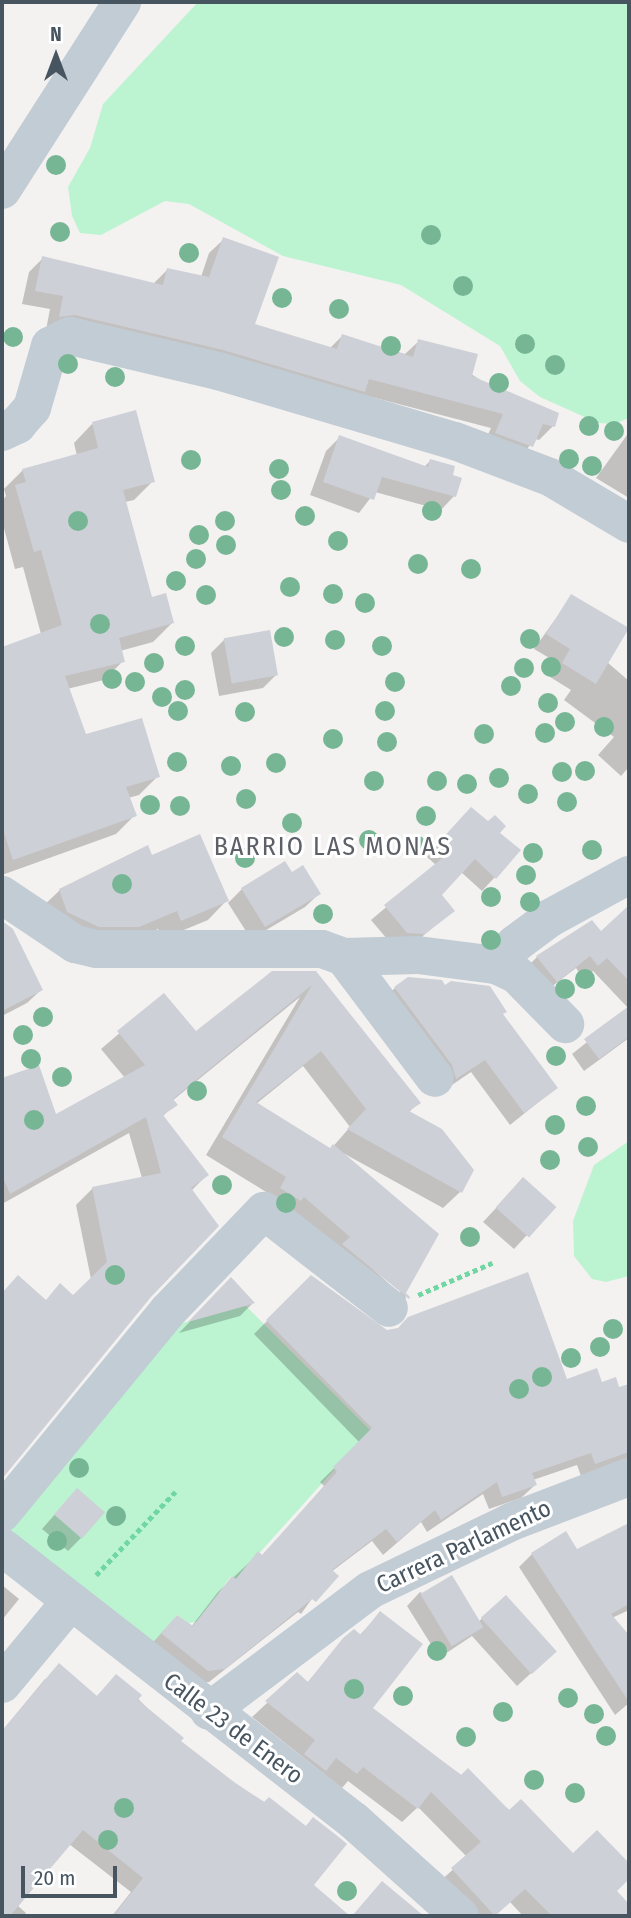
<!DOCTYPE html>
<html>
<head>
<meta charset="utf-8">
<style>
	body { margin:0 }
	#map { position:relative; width:631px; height:1918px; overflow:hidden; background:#f4f1f1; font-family:"Fira Sans Condensed",sans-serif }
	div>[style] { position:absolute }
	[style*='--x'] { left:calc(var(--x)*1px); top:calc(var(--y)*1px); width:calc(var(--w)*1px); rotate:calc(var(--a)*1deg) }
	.green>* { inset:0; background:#bcf4d1 }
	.shadow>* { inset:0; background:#0003 }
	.building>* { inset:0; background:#cdd0d6; transform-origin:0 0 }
	.path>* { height:4.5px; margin-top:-2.25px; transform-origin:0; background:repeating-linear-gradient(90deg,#70d6a2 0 5px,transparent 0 8.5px) }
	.minor>* { height:38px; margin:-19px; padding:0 19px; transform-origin:19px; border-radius:19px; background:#c1ccd4 }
	.trees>* { width:20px; height:20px; margin:-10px; border-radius:50%; background:#76b694 }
	span { translate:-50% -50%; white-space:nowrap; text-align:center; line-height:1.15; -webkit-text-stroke:6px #fff; paint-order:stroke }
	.street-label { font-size:24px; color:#475561 }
	.neighbourhood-label { font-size:26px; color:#5d6167; letter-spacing:2px }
	.frame { position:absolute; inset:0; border:4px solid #475561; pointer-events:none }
	.north { position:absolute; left:21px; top:21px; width:70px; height:70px; -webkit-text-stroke:5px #fff; paint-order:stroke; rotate:0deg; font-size:19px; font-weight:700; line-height:28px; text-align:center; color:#475561 }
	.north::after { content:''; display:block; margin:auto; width:24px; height:32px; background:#475561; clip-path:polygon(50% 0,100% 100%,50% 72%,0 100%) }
	.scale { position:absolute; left:21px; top:1866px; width:96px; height:32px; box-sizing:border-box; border:4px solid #475561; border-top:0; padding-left:9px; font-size:21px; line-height:24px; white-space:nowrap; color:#475561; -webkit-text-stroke:5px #fff; paint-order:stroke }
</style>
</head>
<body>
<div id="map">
	<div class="green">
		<i style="clip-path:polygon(198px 2px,629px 2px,629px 418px,614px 424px,598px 423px,540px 397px,520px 381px,500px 346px,401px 285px,283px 256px,189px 204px,165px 201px,101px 235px,80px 233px,72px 216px,68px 187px,90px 148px,103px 104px)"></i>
		<i style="clip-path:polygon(629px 1141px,629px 1276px,606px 1282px,592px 1279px,574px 1256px,573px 1221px,594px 1165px)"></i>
		<i style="clip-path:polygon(246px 1306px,370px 1430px,236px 1579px,231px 1576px,218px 1594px,223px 1599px,205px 1621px,188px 1623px,177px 1615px,140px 1658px,2px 1547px,2px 1513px,171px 1326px)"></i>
	</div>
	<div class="shadow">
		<i style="clip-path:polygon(223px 240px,252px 325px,329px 349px,342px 336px,405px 354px,419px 341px,553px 426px,539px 440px,535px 439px,518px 460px,483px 446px,491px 428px,360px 394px,46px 330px,50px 309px,22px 304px,29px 272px,43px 258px,153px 284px,167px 270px,201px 277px,209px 253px)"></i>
		<i style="clip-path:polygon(92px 424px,153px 481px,134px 500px,125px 502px,151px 599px,172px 623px,153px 642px,120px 651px,123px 661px,104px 680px,67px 689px,85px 737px,158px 776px,139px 795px,128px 798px,135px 815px,116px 834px,2px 875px,2px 649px,41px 634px,23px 567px,15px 569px,2px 521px,2px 501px,6px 496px,4px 489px,23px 470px,77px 456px,74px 443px)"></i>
		<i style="clip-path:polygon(627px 435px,629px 436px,629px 498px,596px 478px)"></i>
		<i style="clip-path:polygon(340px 437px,424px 467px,430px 461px,451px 476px,454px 496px,441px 510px,375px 492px,359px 513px,310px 495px,326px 451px)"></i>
		<i style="clip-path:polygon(572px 596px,607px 662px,629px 681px,629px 767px,621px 776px,598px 755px,614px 737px,564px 700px,571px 690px,550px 677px,558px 663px,534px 649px)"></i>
		<i style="clip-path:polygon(225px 639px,276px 675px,263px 688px,219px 696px,211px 653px)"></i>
		<i style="clip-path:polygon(458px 823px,488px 824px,498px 833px,495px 877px,482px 891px,461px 872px,440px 895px,452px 911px,410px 947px,393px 946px,371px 920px,436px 865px,427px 857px)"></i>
		<i style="clip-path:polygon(151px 857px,227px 900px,208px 920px,162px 939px,158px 929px,118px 946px,40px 909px,60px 890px)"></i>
		<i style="clip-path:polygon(291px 874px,319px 894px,305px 907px,251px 939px,228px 903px,242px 889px)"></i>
		<i style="clip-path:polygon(625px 911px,629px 915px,629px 1038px,584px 1071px,572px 1054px,629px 1009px,593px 971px,583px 978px,576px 968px,542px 994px,524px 970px,537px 957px,601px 934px)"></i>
		<i style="clip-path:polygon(2px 923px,11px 930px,41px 990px,27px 1003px,2px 1016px)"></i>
		<i style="clip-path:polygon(evenodd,315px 973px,418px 1103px,408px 1113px,460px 1192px,443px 1208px,343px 1153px,406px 1298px,391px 1314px,271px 1195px,206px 1155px,300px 997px,172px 1101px,175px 1104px,162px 1117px,207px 1175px,191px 1191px,150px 1296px,2px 1476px,2px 1294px,18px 1277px,45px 1302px,73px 1297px,91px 1279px,76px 1205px,93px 1188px,142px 1178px,129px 1133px,2px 1204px,2px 1080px,38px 1068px,55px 1116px,125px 1078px,101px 1049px,164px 995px,196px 1033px,315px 973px,303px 1066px,350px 1127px,330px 1150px,256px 1104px,303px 1066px,315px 973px,350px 1248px,402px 1291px,399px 1293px,350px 1248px)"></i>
		<i style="clip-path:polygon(417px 979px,501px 1015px,556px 1088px,510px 1125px,471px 1072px,443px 1091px,381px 1001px,395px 988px)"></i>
		<i style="clip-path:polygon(510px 1193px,553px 1207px,514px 1249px,483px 1222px)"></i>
		<i style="clip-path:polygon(311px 1277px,386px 1332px,566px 1381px,618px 1390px,629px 1386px,629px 1459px,581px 1476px,577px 1465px,533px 1480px,535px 1485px,521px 1498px,489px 1509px,483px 1494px,427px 1532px,421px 1522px,383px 1555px,372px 1541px,331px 1572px,301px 1614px,298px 1612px,209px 1682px,193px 1684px,149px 1647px,164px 1630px,191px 1627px,218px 1592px,258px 1554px,261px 1557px,324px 1486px,320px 1482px,360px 1443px,254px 1334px)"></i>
		<i style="clip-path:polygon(217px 1293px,253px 1303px,240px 1316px,179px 1333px)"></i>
		<i style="clip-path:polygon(64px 1504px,81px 1538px,68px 1551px,42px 1529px)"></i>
		<i style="clip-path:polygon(629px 1525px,629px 1610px,612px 1618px,629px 1637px,629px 1703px,615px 1715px,519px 1567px,532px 1554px,577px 1551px)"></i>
		<i style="clip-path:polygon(2px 1585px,19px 1599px,2px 1620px)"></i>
		<i style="clip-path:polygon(420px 1592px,478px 1622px,506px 1598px,554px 1652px,517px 1686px,472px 1636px,445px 1654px,437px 1654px,407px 1606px)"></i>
		<i style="clip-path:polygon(380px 1613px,370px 1709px,573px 1856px,597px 1833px,629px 1866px,629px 1877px,615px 1891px,629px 1907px,629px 1916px,523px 1916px,510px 1902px,494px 1916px,467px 1916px,438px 1883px,467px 1857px,418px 1807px,402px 1822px,348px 1781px,342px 1788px,252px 1717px,297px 1675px,307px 1683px,344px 1639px,359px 1636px)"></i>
		<i style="clip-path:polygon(116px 1676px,179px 1741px,233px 1783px,305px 1827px,313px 1819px,311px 1885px,347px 1916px,197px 1916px,181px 1903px,170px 1916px,112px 1916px,131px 1892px,69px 1844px,17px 1905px,26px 1913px,23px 1916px,2px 1916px,2px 1731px,45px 1679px,96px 1697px)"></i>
	</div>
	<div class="building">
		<i style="clip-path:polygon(223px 237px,279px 257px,255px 324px,337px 349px,342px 334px,413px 357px,418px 339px,478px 354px,472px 376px,559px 413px,555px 427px,543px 424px,533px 447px,495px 433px,503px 414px,369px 379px,365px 392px,223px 350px,75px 315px,59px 317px,63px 296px,35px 291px,42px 256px,163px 285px,167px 268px,209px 277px)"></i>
		<i style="clip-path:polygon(136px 410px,155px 482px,123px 490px,152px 597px,166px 593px,174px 623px,119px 638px,125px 662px,65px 676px,86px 734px,142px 718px,160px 777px,126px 787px,137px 816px,13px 860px,2px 827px,2px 647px,62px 625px,41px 550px,34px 552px,15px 485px,26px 482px,22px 469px,98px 448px,92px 422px)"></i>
		<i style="clip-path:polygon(339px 435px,428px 467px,430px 459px,455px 466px,453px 475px,462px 478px,456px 497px,382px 477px,374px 500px,323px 482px)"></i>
		<i style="clip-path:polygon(571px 594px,629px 628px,596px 684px,562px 663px,570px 649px,546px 634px)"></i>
		<i style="left:270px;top:630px;width:46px;height:47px;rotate:80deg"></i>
		<i style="clip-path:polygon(471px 807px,488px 821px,495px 815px,506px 826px,500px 833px,521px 850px,496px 879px,475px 859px,442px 895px,455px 911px,425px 934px,407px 933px,384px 905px,450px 852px,439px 842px)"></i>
		<i style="clip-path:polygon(200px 834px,229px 901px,181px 921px,177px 911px,139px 927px,99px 927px,67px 912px,59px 889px,148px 845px,152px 855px)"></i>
		<i style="clip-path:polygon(285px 861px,292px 872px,303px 865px,321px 894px,265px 927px,241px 888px)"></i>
		<i style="clip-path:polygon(629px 905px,629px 981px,607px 958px,598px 966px,590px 956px,557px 982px,536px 956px,592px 920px,601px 931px)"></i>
		<i style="clip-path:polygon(2px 921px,13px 929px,43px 990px,2px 1011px)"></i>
		<i style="clip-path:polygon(272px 971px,316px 971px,421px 1103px,409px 1111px,442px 1129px,474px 1170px,462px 1193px,347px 1129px,366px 1109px,321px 1051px,256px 1102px,330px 1148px,333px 1144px,439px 1234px,406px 1293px,410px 1297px,409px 1299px,342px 1244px,350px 1237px,304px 1197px,301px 1201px,280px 1188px,286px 1177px,222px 1137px,312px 985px,173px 1099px,178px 1105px,163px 1115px,209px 1175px,191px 1188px,219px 1226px,151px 1297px,2px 1479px,2px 1293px,18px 1275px,46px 1300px,60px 1283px,73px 1295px,107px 1262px,92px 1187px,161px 1173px,146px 1117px,10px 1194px,2px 1175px,2px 1078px,39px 1065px,56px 1114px,145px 1065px,117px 1031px,164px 993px,196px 1031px)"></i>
		<i style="clip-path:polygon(408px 977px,442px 980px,445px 985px,451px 981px,490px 986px,507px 1012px,503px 1014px,558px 1088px,524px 1113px,485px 1060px,456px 1079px,452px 1065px,394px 987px)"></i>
		<i style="clip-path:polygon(629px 1006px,629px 1037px,599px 1059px,584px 1039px)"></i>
		<i style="left:523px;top:1177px;width:45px;height:41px;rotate:42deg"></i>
		<i style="clip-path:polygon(528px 1272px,567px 1379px,597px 1368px,602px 1382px,616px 1377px,619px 1387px,629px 1384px,629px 1452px,595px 1464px,591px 1453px,532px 1473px,537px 1485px,502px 1497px,497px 1482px,441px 1520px,435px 1510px,397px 1542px,386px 1529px,332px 1570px,339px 1576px,316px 1602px,312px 1599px,225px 1669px,208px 1671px,161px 1633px,177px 1615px,193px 1626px,232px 1576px,236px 1579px,258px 1551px,262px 1555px,337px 1472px,333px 1467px,372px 1428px,266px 1320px,311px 1275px,387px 1330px,398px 1328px,408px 1317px)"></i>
		<i style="clip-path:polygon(231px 1277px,255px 1303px,188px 1322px)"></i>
		<i style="left:77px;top:1488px;width:37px;height:35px;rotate:41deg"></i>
		<i style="clip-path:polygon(629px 1523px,629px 1604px,611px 1614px,629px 1635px,629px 1702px,531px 1553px,566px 1531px,577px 1549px)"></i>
		<i style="left:452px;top:1575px;width:61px;height:37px;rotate:59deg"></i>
		<i style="left:506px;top:1595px;width:76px;height:34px;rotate:48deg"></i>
		<i style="clip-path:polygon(380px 1611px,423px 1644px,373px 1708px,461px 1775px,468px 1768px,509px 1810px,521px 1799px,573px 1853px,597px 1830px,629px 1863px,629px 1879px,617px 1891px,629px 1904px,629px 1916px,552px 1916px,525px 1889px,495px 1916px,451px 1868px,481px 1842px,431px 1792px,418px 1809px,363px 1767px,357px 1774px,336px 1758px,326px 1771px,304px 1754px,315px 1740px,265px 1701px,297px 1672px,308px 1682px,343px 1638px,354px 1629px,361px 1635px)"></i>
		<i style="clip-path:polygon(59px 1663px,97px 1696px,116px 1674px,142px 1695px,138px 1700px,184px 1738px,181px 1741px,234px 1782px,264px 1802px,269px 1797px,306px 1826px,313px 1817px,340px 1838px,347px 1844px,314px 1885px,350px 1916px,113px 1916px,143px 1878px,83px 1830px,10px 1916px,2px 1916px,2px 1731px)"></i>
		<i style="clip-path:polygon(382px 1881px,424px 1916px,352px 1916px)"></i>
	</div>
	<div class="path">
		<i style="--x:418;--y:1295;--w:81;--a:-23.4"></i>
		<i style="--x:96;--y:1575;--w:115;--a:-46.4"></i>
	</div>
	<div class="minor">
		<i style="--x:2;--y:190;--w:223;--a:-57.4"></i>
		<i style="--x:2;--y:432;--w:17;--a:-25"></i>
		<i style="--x:17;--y:425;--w:23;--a:-49"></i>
		<i style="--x:32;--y:408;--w:65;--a:-73.8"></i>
		<i style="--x:50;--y:346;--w:22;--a:-27"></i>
		<i style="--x:70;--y:336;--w:152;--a:13.3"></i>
		<i style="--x:218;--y:371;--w:247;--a:16.5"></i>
		<i style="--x:455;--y:441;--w:102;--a:20.8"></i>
		<i style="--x:550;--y:477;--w:92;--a:30.7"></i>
		<i style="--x:2;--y:895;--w:88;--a:33.9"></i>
		<i style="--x:75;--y:944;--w:22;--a:13"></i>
		<i style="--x:96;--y:949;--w:226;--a:0"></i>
		<i style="--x:322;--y:949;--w:23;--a:20"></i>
		<i style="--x:344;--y:957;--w:151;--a:53.1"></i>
		<i style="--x:344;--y:957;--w:74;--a:-1.5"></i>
		<i style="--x:418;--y:955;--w:79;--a:7.3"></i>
		<i style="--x:496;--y:965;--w:23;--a:25"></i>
		<i style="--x:517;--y:975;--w:69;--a:45.6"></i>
		<i style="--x:496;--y:965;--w:28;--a:-48"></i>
		<i style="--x:515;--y:944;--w:44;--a:-36.6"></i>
		<i style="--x:550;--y:918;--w:90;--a:-28.6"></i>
		<i style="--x:2;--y:1513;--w:261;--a:-50.6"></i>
		<i style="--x:168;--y:1311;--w:139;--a:-46.2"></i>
		<i style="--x:264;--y:1211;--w:158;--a:37.8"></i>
		<i style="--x:2;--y:1547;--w:446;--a:37.9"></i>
		<i style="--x:354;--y:1821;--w:142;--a:41.9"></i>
		<i style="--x:2;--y:1684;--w:107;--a:-50.3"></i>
		<i style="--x:209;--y:1711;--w:201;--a:-36.9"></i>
		<i style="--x:370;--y:1590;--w:157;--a:-25.7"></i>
		<i style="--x:511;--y:1522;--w:126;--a:-20.9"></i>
	</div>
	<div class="trees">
		<i style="left:56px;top:165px"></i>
		<i style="left:60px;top:232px"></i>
		<i style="left:431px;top:235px"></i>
		<i style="left:189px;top:253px"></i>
		<i style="left:463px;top:286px"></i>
		<i style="left:282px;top:298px"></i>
		<i style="left:339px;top:309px"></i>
		<i style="left:13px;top:337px"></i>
		<i style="left:525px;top:344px"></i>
		<i style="left:391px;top:346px"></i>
		<i style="left:68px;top:364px"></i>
		<i style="left:555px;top:365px"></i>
		<i style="left:115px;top:377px"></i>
		<i style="left:499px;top:383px"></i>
		<i style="left:589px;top:426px"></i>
		<i style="left:614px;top:431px"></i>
		<i style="left:569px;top:459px"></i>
		<i style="left:191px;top:460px"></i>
		<i style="left:592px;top:466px"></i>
		<i style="left:279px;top:469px"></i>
		<i style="left:281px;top:490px"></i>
		<i style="left:432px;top:511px"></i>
		<i style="left:305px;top:516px"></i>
		<i style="left:78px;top:521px"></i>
		<i style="left:225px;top:521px"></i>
		<i style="left:199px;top:535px"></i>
		<i style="left:338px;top:541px"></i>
		<i style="left:226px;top:545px"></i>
		<i style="left:196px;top:559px"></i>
		<i style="left:418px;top:564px"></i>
		<i style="left:471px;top:569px"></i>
		<i style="left:176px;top:581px"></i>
		<i style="left:290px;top:587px"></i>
		<i style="left:333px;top:594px"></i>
		<i style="left:206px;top:595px"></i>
		<i style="left:365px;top:603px"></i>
		<i style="left:100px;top:624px"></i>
		<i style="left:284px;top:637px"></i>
		<i style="left:530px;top:639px"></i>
		<i style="left:335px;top:640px"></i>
		<i style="left:185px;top:646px"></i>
		<i style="left:382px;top:646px"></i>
		<i style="left:154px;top:663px"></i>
		<i style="left:551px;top:667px"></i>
		<i style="left:524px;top:668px"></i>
		<i style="left:112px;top:679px"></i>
		<i style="left:135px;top:682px"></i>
		<i style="left:395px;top:682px"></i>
		<i style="left:511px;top:686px"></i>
		<i style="left:185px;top:690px"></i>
		<i style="left:162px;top:697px"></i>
		<i style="left:548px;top:703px"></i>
		<i style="left:178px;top:711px"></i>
		<i style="left:385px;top:711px"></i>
		<i style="left:245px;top:712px"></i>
		<i style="left:565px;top:722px"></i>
		<i style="left:604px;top:727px"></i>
		<i style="left:545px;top:733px"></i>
		<i style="left:484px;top:734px"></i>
		<i style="left:333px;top:739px"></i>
		<i style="left:387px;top:742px"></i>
		<i style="left:177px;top:762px"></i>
		<i style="left:276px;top:763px"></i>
		<i style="left:231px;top:766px"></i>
		<i style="left:585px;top:771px"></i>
		<i style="left:562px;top:772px"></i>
		<i style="left:499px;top:778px"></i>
		<i style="left:374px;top:781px"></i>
		<i style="left:437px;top:781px"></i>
		<i style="left:467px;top:784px"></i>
		<i style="left:528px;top:794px"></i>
		<i style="left:246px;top:799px"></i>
		<i style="left:567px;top:802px"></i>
		<i style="left:150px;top:805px"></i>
		<i style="left:180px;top:806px"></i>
		<i style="left:426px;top:816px"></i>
		<i style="left:292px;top:823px"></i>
		<i style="left:369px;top:840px"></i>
		<i style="left:416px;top:845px"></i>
		<i style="left:592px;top:850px"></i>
		<i style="left:533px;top:853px"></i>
		<i style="left:245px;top:858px"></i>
		<i style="left:526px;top:875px"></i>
		<i style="left:122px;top:884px"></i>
		<i style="left:491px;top:897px"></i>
		<i style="left:530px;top:902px"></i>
		<i style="left:323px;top:914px"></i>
		<i style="left:491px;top:940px"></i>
		<i style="left:585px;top:979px"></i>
		<i style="left:565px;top:989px"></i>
		<i style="left:43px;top:1017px"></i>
		<i style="left:23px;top:1035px"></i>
		<i style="left:556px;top:1056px"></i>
		<i style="left:31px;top:1059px"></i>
		<i style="left:62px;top:1077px"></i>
		<i style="left:197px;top:1091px"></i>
		<i style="left:586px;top:1106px"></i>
		<i style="left:34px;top:1120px"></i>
		<i style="left:555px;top:1125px"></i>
		<i style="left:588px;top:1147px"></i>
		<i style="left:550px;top:1160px"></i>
		<i style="left:222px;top:1185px"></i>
		<i style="left:286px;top:1203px"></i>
		<i style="left:470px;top:1237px"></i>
		<i style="left:115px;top:1275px"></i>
		<i style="left:613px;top:1329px"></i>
		<i style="left:600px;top:1347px"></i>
		<i style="left:571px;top:1358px"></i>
		<i style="left:542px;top:1377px"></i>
		<i style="left:519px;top:1389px"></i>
		<i style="left:79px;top:1468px"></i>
		<i style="left:116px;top:1516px"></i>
		<i style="left:57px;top:1541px"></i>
		<i style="left:437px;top:1651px"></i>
		<i style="left:354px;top:1689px"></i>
		<i style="left:403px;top:1696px"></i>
		<i style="left:568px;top:1698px"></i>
		<i style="left:503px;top:1712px"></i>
		<i style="left:594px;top:1714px"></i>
		<i style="left:606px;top:1736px"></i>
		<i style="left:466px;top:1737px"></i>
		<i style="left:534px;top:1780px"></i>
		<i style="left:575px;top:1793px"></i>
		<i style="left:124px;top:1808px"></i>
		<i style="left:108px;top:1840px"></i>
		<i style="left:347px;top:1891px"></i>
	</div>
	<div class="street-label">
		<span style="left:464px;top:1547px;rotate:-25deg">Carrera Parlamento</span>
		<span style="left:233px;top:1729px;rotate:37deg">Calle 23 de Enero</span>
	</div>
	<div class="neighbourhood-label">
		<span style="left:333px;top:847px">BARRIO LAS MONAS</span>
	</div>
	<div class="frame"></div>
	<div class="north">N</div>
	<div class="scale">20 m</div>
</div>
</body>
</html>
